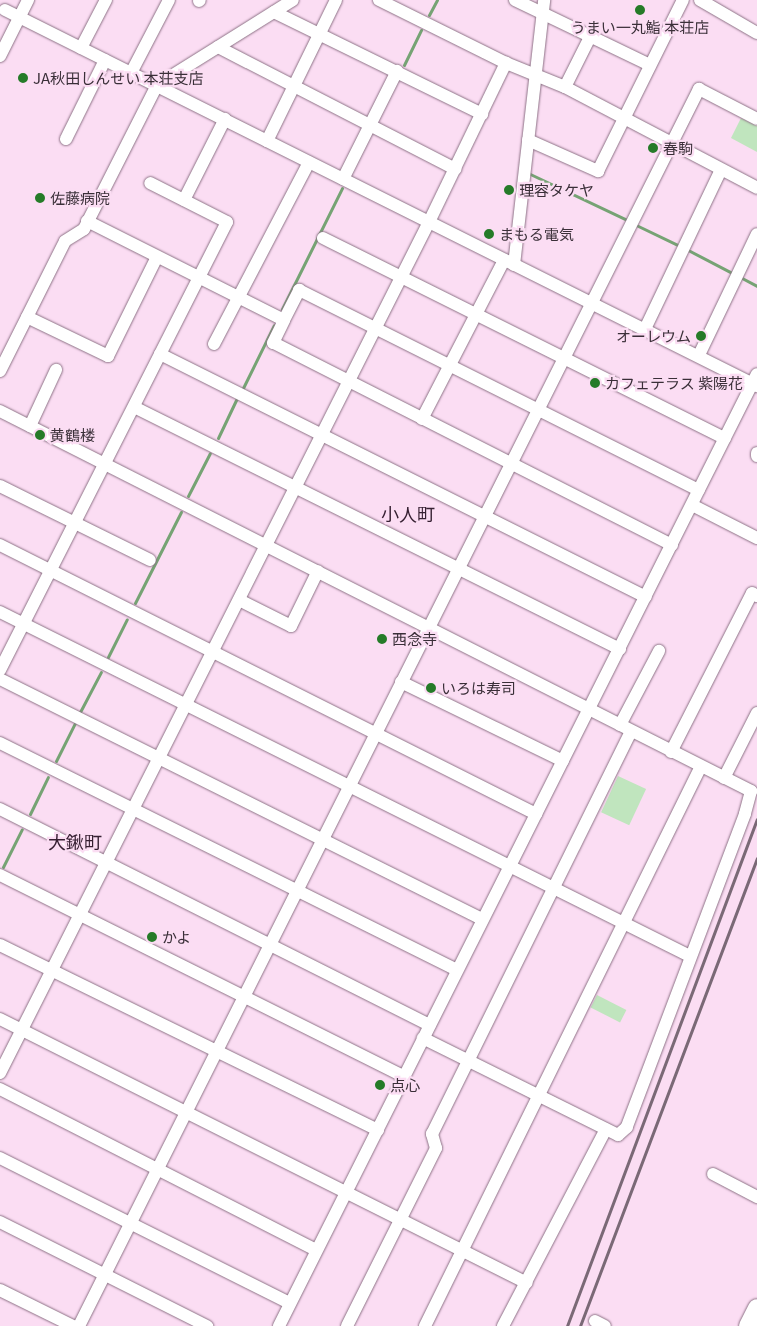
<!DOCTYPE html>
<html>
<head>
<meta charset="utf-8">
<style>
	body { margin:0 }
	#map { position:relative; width:757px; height:1326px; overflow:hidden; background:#fbddf3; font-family:Georgia,"Noto Sans JP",serif }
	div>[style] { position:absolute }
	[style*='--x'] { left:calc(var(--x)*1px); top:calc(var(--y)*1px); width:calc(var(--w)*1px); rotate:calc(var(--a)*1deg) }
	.green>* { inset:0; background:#c0e5be; transform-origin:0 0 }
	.stream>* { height:3px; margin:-1.5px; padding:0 1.5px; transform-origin:1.5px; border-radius:1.5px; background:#76a374 }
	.roads { filter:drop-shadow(0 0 1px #8d7286) drop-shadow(0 0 1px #8d7286) }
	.minor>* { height:12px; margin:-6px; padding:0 6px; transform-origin:6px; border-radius:6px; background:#fff }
	.highway>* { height:18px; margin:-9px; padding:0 9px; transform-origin:9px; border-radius:9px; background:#fff }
	.rail>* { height:3px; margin:-1.5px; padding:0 1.5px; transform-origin:1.5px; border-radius:1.5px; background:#7a6976 }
	.dots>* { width:14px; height:14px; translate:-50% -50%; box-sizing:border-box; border:2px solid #fbddf3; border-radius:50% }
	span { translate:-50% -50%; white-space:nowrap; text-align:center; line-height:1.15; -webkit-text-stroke:4.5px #fbddf3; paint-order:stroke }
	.poi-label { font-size:15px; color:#3a2f38 }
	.left { translate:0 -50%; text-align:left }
	.right { translate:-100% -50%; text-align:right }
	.quarter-label { font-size:18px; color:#362032 }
</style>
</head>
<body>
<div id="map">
	<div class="green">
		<i style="clip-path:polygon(741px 118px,757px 126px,757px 152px,731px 138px)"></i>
		<i style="left:618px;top:776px;width:31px;height:40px;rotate:25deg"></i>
		<i style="left:597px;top:995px;width:33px;height:14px;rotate:27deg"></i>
	</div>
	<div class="stream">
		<i style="--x:429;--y:15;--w:17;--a:-62"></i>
		<i style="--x:404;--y:65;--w:39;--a:-64"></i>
		<i style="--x:528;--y:173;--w:110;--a:25.4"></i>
		<i style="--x:634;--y:224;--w:51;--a:25.6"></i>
		<i style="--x:688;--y:250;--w:50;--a:27.6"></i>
		<i style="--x:740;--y:277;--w:19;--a:28"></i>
		<i style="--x:282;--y:309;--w:135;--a:-63.6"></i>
		<i style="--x:243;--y:388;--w:70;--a:-63.8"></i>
		<i style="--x:218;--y:438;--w:44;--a:-64.6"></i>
		<i style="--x:188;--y:496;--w:48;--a:-62.9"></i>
		<i style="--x:135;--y:603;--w:102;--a:-63.2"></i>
		<i style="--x:108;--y:657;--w:42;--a:-63.4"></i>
		<i style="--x:80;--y:712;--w:45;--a:-62.3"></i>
		<i style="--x:56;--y:761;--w:42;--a:-63.4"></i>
		<i style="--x:30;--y:814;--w:41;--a:-64.1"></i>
		<i style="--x:3;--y:867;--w:42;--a:-63.4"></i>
	</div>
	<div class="roads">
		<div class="minor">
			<i style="--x:379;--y:0;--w:142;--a:26.4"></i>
			<i style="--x:506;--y:63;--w:64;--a:22.1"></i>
			<i style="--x:565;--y:87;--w:217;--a:27.7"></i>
			<i style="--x:515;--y:0;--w:150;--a:25.7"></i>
			<i style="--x:700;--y:0;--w:66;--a:30.1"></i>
			<i style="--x:199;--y:1;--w:1;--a:-45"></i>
			<i style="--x:5;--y:10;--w:841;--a:26.57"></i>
			<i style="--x:274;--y:12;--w:232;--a:26.1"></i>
			<i style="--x:218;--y:47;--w:267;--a:27.2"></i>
			<i style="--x:81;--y:48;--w:54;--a:-62.5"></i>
			<i style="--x:0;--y:56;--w:63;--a:-63.4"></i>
			<i style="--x:131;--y:73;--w:82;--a:-62.5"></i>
			<i style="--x:565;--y:87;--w:56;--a:-63.4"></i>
			<i style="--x:66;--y:139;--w:88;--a:-63.7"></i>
			<i style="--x:528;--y:140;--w:77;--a:23.9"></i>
			<i style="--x:598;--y:171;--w:191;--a:-63.6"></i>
			<i style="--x:267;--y:141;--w:157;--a:-63.9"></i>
			<i style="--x:343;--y:179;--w:121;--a:-63.4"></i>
			<i style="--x:184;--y:200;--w:91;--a:-63.2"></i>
			<i style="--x:87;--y:221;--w:220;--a:26.7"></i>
			<i style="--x:323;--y:238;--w:449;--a:26.5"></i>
			<i style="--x:514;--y:265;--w:267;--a:-83.5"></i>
			<i style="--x:27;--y:317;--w:90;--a:25.7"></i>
			<i style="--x:108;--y:356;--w:110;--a:-63.7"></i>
			<i style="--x:645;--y:329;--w:176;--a:-64.5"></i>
			<i style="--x:214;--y:344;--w:205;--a:-62.4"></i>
			<i style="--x:160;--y:354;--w:543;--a:26.57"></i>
			<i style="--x:699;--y:355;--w:134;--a:-64.4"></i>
			<i style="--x:0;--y:371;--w:145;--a:-63.4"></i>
			<i style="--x:65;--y:241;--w:22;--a:-32"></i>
			<i style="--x:84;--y:229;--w:161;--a:-63.1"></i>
			<i style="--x:157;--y:85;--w:160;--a:-32"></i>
			<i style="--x:134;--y:407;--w:543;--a:26.47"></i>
			<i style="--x:0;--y:411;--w:842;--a:26.84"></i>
			<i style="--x:751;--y:791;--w:24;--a:105"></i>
			<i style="--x:745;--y:814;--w:335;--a:110.7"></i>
			<i style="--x:627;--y:1127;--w:12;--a:138"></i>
			<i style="--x:618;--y:1135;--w:218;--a:-153.6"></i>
			<i style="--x:422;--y:419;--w:179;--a:-62.7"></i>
			<i style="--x:30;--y:426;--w:62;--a:-65.1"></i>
			<i style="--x:757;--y:453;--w:3;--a:90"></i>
			<i style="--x:0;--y:486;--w:167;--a:26.3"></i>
			<i style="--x:692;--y:505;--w:73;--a:26.9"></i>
			<i style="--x:0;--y:545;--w:600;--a:26.65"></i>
			<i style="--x:672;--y:545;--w:447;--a:-153.1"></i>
			<i style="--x:273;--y:343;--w:25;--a:-64"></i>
			<i style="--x:284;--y:320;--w:34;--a:-63"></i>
			<i style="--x:299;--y:290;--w:447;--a:26.6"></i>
			<i style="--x:239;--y:600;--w:58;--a:26.6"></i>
			<i style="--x:291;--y:626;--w:61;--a:-63.9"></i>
			<i style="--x:0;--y:612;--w:771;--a:26.5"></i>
			<i style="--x:0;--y:670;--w:502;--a:-63.13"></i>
			<i style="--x:227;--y:222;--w:86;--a:-153.1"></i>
			<i style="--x:0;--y:679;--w:538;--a:26.47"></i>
			<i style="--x:401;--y:682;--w:180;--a:26"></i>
			<i style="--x:620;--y:725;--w:84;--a:-62.2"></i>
			<i style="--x:0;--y:743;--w:510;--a:26.41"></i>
			<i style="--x:671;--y:752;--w:178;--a:-63"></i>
			<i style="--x:752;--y:593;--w:6;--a:31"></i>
			<i style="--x:724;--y:778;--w:73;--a:-63.1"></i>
			<i style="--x:0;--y:809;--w:481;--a:26.7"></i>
			<i style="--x:0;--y:875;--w:450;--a:26.5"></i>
			<i style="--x:0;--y:945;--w:421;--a:26.1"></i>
			<i style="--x:0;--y:1019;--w:589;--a:26.61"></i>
			<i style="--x:0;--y:1073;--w:953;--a:-63.25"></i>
			<i style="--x:429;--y:222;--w:177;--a:-64.2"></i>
			<i style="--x:0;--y:1089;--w:355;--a:27"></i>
			<i style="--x:0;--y:1158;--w:324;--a:26.6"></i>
			<i style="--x:713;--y:1174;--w:50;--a:27.6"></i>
			<i style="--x:0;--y:1222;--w:232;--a:26.7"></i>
			<i style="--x:0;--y:1290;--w:81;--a:26.3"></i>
			<i style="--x:595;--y:1321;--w:11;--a:27"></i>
			<i style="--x:79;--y:1326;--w:1384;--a:-63.38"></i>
			<i style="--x:699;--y:89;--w:65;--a:27.3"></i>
			<i style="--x:279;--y:1326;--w:1065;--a:-63.34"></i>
			<i style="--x:347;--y:1326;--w:199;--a:-63.4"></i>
			<i style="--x:436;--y:1148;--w:15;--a:-106"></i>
			<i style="--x:432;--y:1134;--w:449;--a:-63.7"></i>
			<i style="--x:425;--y:1326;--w:624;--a:-63.76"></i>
			<i style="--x:503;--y:1326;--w:222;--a:-62.4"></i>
		</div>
		<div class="highway">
			<i style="--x:748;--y:1326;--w:20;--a:-63"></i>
		</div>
	</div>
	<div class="rail">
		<i style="--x:567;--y:1326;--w:541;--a:-69.46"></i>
		<i style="--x:580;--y:1326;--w:500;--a:-69.28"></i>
	</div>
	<div class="dots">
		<i style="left:640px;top:10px;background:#257b28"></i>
		<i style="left:23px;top:78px;background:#257b28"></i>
		<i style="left:653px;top:148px;background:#257b28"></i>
		<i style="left:509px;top:190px;background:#257b28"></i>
		<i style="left:40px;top:198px;background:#257b28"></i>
		<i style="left:489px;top:234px;background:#257b28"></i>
		<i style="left:701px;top:336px;background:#257b28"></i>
		<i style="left:595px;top:383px;background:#257b28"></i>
		<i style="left:40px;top:435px;background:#257b28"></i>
		<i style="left:382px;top:639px;background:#257b28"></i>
		<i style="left:431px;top:688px;background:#257b28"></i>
		<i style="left:152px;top:937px;background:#257b28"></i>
		<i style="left:380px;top:1085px;background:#257b28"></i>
	</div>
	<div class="poi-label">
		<span style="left:640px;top:27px">うまい一丸鮨 本荘店</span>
		<span class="left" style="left:33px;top:78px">JA秋田しんせい 本荘支店</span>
		<span class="left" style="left:663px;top:148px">春駒</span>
		<span class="left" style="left:519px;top:190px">理容タケヤ</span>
		<span class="left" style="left:50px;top:198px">佐藤病院</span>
		<span class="left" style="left:499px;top:234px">まもる電気</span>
		<span class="right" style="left:691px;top:336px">オーレウム</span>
		<span class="left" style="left:605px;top:383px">カフェテラス 紫陽花</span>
		<span class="left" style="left:50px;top:435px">黄鶴楼</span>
		<span class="left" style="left:392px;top:639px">西念寺</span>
		<span class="left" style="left:441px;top:688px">いろは寿司</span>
		<span class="left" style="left:162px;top:937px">かよ</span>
		<span class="left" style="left:390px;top:1085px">点心</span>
	</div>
	<div class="quarter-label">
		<span style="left:408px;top:513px">小人町</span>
		<span style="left:75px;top:841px">大鍬町</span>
	</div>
</div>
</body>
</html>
